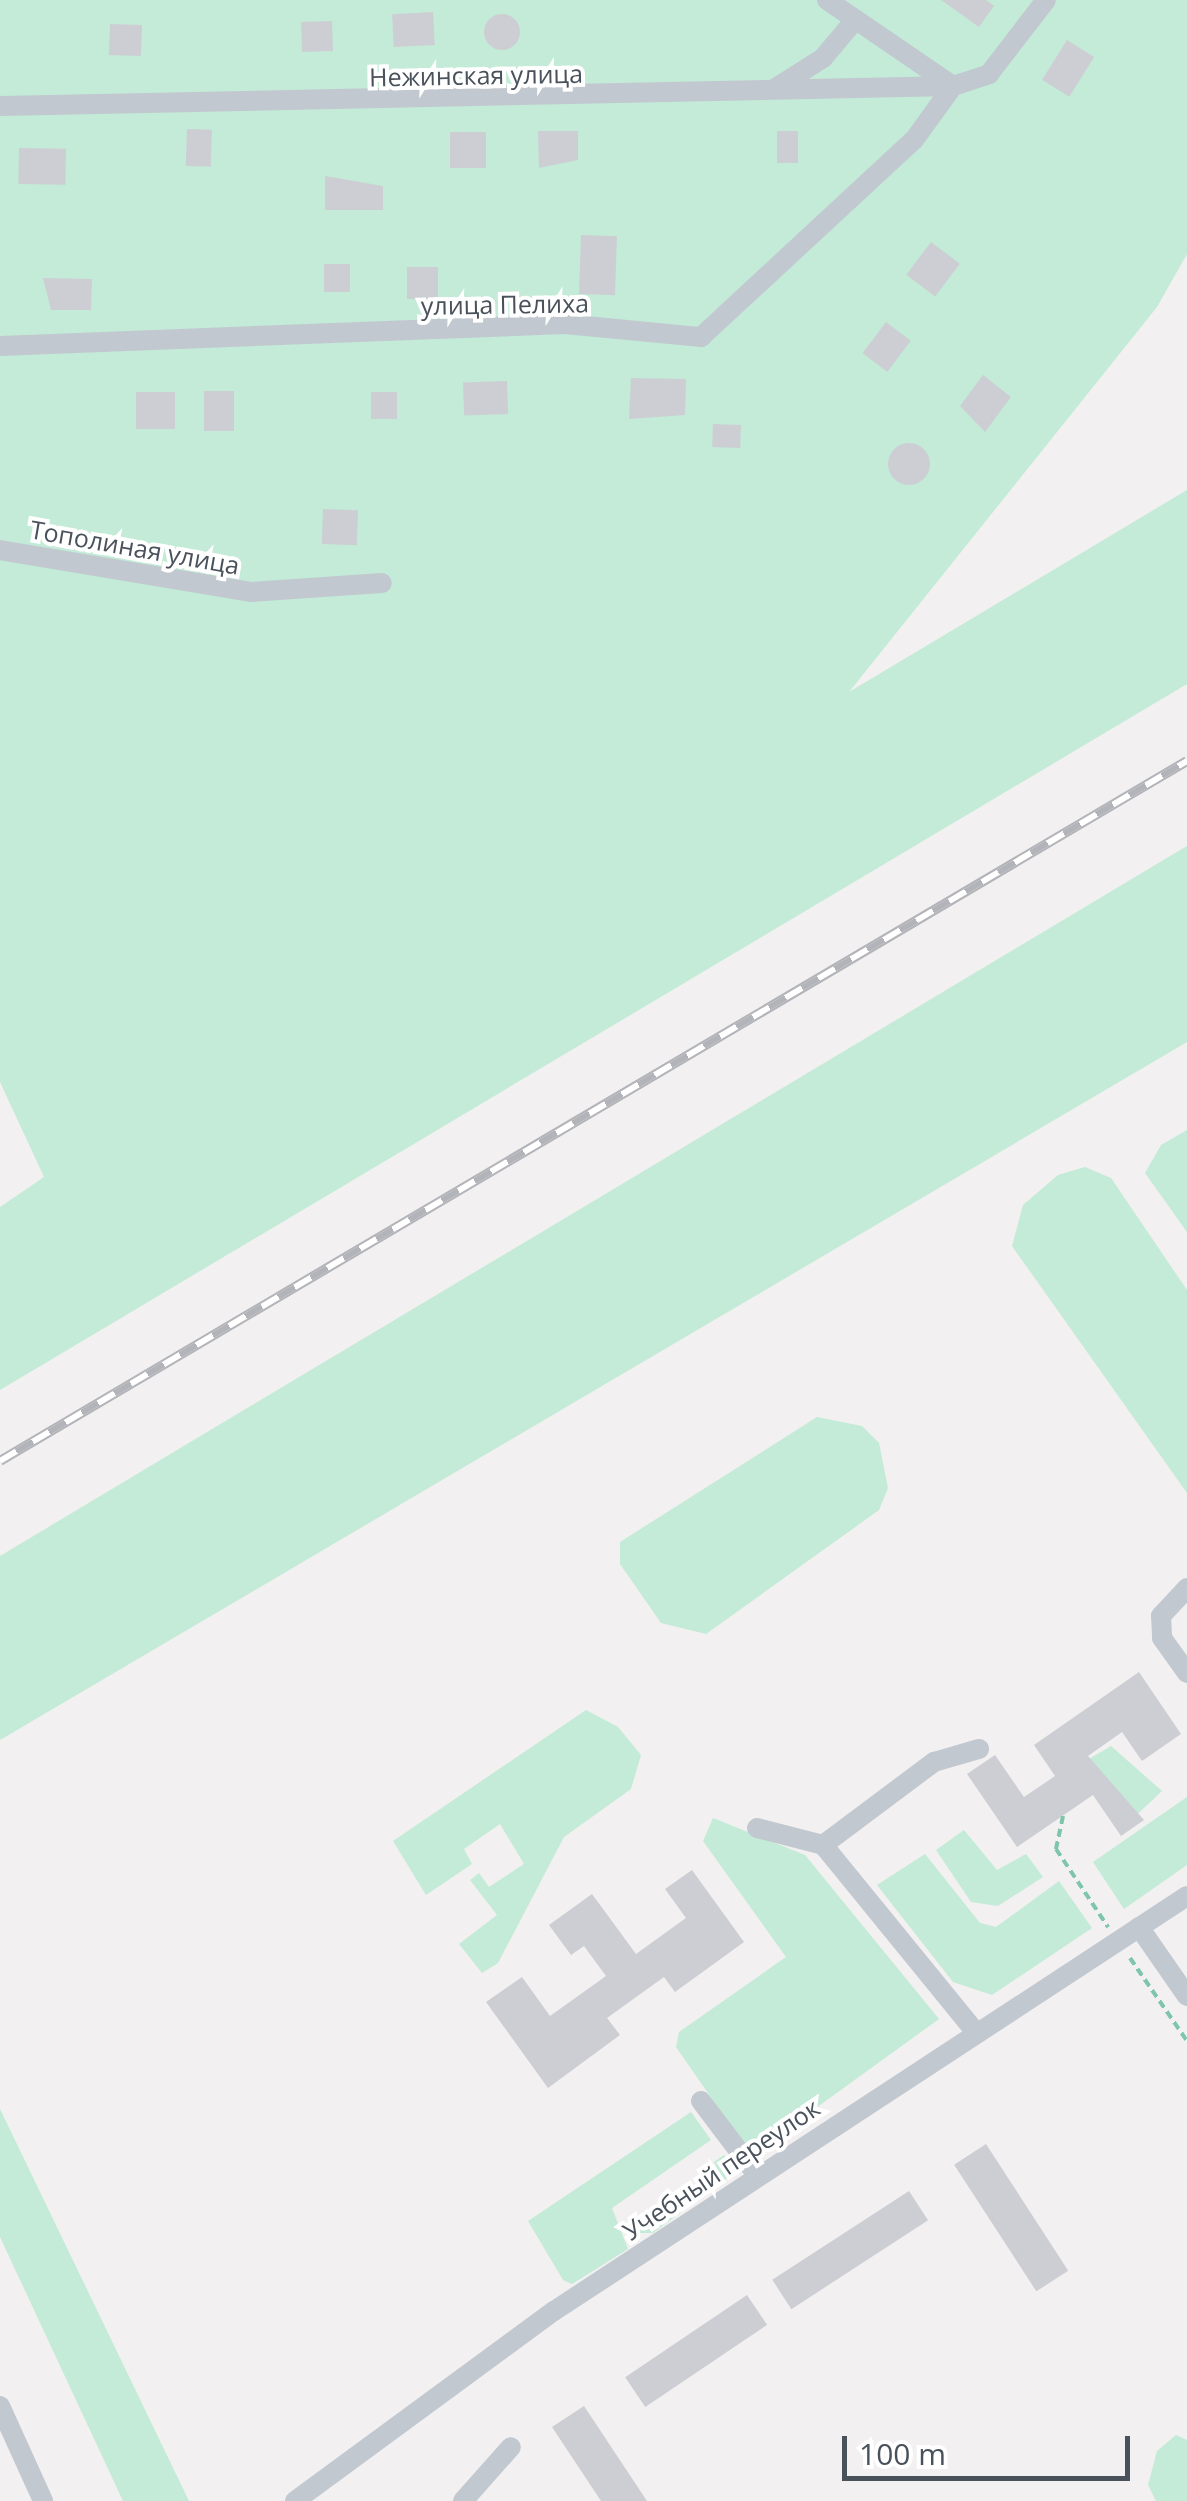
<!DOCTYPE html>
<html>
<head>
<meta charset="utf-8">
<style>
	body { margin:0 }
	#map { position:relative; width:1187px; height:2501px; overflow:hidden; background:#f2f0f0; font-family:"Open Sans",sans-serif }
	div>[style] { position:absolute }
	[style*='--x'] { left:calc(var(--x)*1px); top:calc(var(--y)*1px); width:calc(var(--w)*1px); rotate:calc(var(--a)*1deg) }
	.green>* { inset:0; background:#c3ebd7 }
	.building>* { inset:0; background:#cdced3; transform-origin:0 0 }
	.round { border-radius:50% }
	.path>* { height:4px; margin-top:-2px; transform-origin:0; background:repeating-linear-gradient(90deg,#7ec5ab 0 8px,transparent 0 13px) }
	.minor>* { height:20px; margin:-10px; padding:0 10px; transform-origin:10px; border-radius:10px; background:#c2c8d0 }
	.rail>* { height:10px; margin-top:-5px; transform-origin:0; background:repeating-linear-gradient(90deg,#fff 0 19px,#b2b4b9 0 38px); box-sizing:border-box; border-block:2px solid #b2b4b9 }
	span { translate:-50% -50%; white-space:nowrap; text-align:center; line-height:1.15; -webkit-text-stroke:8px #fff; paint-order:stroke }
	.street-label { font-size:25px; color:#49515b }
	.scale { position:absolute; left:842px; top:2436px; width:288px; height:45px; box-sizing:border-box; border:5px solid #49515b; border-top:0; padding-left:12px; font-size:30px; line-height:35px; white-space:nowrap; color:#49515b; -webkit-text-stroke:8px #fff; paint-order:stroke }
</style>
</head>
<body>
<div id="map">
	<div class="green">
		<i style="clip-path:polygon(0 0,1187px 0,1187px 254px,1157px 307px,849px 692px,1187px 490px,1187px 684px,0 1390px,0 1207px,44px 1177px,0 1082px)"></i>
		<i style="clip-path:polygon(1187px 846px,1187px 1042px,0 1740px,0 1556px)"></i>
		<i style="clip-path:polygon(1187px 1130px,1187px 1232px,1145px 1173px,1161px 1145px)"></i>
		<i style="clip-path:polygon(1085px 1167px,1111px 1178px,1187px 1290px,1187px 1493px,1012px 1246px,1023px 1205px,1058px 1175px)"></i>
		<i style="clip-path:polygon(817px 1417px,862px 1426px,879px 1443px,888px 1488px,879px 1510px,706px 1634px,661px 1623px,620px 1564px,620px 1542px)"></i>
		<i style="clip-path:polygon(586px 1710px,618px 1727px,641px 1755px,631px 1789px,564px 1837px,498px 1963px,482px 1973px,459px 1944px,497px 1915px,470px 1880px,479px 1873px,489px 1887px,524px 1864px,500px 1824px,464px 1849px,472px 1864px,426px 1895px,393px 1841px)"></i>
		<i style="clip-path:polygon(1111px 1746px,1162px 1791px,1129px 1822px,1082px 1763px)"></i>
		<i style="clip-path:polygon(1187px 1797px,1187px 1865px,1124px 1909px,1093px 1862px)"></i>
		<i style="clip-path:polygon(713px 1818px,805px 1855px,939px 2019px,751px 2155px,676px 2047px,679px 2032px,786px 1957px,703px 1841px)"></i>
		<i style="clip-path:polygon(964px 1830px,997px 1870px,1026px 1854px,1043px 1877px,998px 1906px,971px 1902px,936px 1850px)"></i>
		<i style="clip-path:polygon(925px 1854px,980px 1923px,996px 1927px,1059px 1881px,1092px 1928px,992px 1995px,953px 1982px,877px 1885px)"></i>
		<i style="clip-path:polygon(0 2109px,189px 2501px,123px 2501px,0 2237px)"></i>
		<i style="clip-path:polygon(691px 2112px,711px 2140px,612px 2208px,628px 2249px,572px 2284px,563px 2280px,528px 2221px)"></i>
		<i style="clip-path:polygon(724px 2155px,735px 2172px,653px 2233px,640px 2233px,643px 2211px,661px 2218px,719px 2175px,714px 2162px)"></i>
		<i style="clip-path:polygon(1176px 2435px,1187px 2440px,1187px 2501px,1156px 2501px,1148px 2485px,1157px 2451px)"></i>
	</div>
	<div class="building">
		<i style="clip-path:polygon(941px 0,986px 0,994px 6px,979px 27px)"></i>
		<i style="left:433px;top:12px;width:33px;height:41px;rotate:87deg"></i>
		<i class="round" style="left:484px;top:14px;width:36px;height:36px"></i>
		<i style="left:332px;top:21px;width:30px;height:31px;rotate:88deg"></i>
		<i style="left:110px;top:24px;width:32px;height:31px;rotate:2deg"></i>
		<i style="left:1067px;top:40px;width:32px;height:47px;rotate:32deg"></i>
		<i style="left:187px;top:129px;width:25px;height:37px;rotate:2deg"></i>
		<i style="clip-path:polygon(538px 131px,578px 131px,578px 160px,539px 168px)"></i>
		<i style="left:777px;top:131px;width:21px;height:32px"></i>
		<i style="left:450px;top:132px;width:36px;height:36px"></i>
		<i style="left:19px;top:148px;width:47px;height:36px;rotate:1deg"></i>
		<i style="clip-path:polygon(325px 176px,383px 186px,383px 210px,325px 210px)"></i>
		<i style="left:581px;top:235px;width:36px;height:59px;rotate:2deg"></i>
		<i style="left:931px;top:242px;width:36px;height:41px;rotate:37deg"></i>
		<i style="left:324px;top:264px;width:26px;height:28px"></i>
		<i style="left:407px;top:267px;width:31px;height:32px"></i>
		<i style="clip-path:polygon(43px 278px,92px 279px,91px 310px,51px 310px)"></i>
		<i style="left:886px;top:322px;width:31px;height:39px;rotate:37deg"></i>
		<i style="clip-path:polygon(983px 375px,1011px 397px,985px 432px,960px 406px)"></i>
		<i style="clip-path:polygon(631px 378px,686px 379px,685px 415px,629px 419px)"></i>
		<i style="left:507px;top:381px;width:33px;height:44px;rotate:88deg"></i>
		<i style="left:204px;top:391px;width:30px;height:40px"></i>
		<i style="left:136px;top:392px;width:39px;height:37px"></i>
		<i style="left:371px;top:392px;width:26px;height:27px"></i>
		<i style="left:713px;top:424px;width:28px;height:23px;rotate:2deg"></i>
		<i class="round" style="left:888px;top:443px;width:42px;height:42px"></i>
		<i style="left:323px;top:509px;width:35px;height:35px;rotate:2deg"></i>
		<i style="clip-path:polygon(1139px 1672px,1181px 1734px,1142px 1761px,1122px 1732px,1088px 1756px,1144px 1820px,1121px 1836px,1093px 1795px,1017px 1847px,967px 1774px,995px 1755px,1024px 1797px,1055px 1776px,1034px 1745px)"></i>
		<i style="clip-path:polygon(692px 1870px,744px 1942px,675px 1992px,664px 1977px,607px 2018px,620px 2035px,548px 2088px,486px 2002px,522px 1977px,550px 2016px,606px 1976px,584px 1946px,571px 1955px,549px 1925px,592px 1894px,636px 1954px,686px 1918px,665px 1889px)"></i>
		<i style="left:986px;top:2144px;width:151px;height:38px;rotate:57deg"></i>
		<i style="left:909px;top:2191px;width:35px;height:163px;rotate:57deg"></i>
		<i style="left:747px;top:2295px;width:36px;height:147px;rotate:56deg"></i>
		<i style="clip-path:polygon(584px 2406px,647px 2501px,601px 2501px,552px 2427px)"></i>
	</div>
	<div class="path">
		<i style="--x:1063;--y:1816;--w:34;--a:102"></i>
		<i style="--x:1056;--y:1849;--w:94;--a:56.3"></i>
		<i style="--x:1130;--y:1958;--w:101;--a:55.5"></i>
	</div>
	<div class="minor">
		<i style="--x:827;--y:0;--w:153;--a:34.3"></i>
		<i style="--x:776;--y:88;--w:56;--a:-32.6"></i>
		<i style="--x:823;--y:58;--w:50;--a:-49.9"></i>
		<i style="--x:0;--y:106;--w:953;--a:-1.2"></i>
		<i style="--x:953;--y:86;--w:38;--a:-18"></i>
		<i style="--x:989;--y:74;--w:93;--a:-52.4"></i>
		<i style="--x:0;--y:346;--w:565;--a:-2.23"></i>
		<i style="--x:565;--y:324;--w:137;--a:5.5"></i>
		<i style="--x:701;--y:337;--w:290;--a:-42.8"></i>
		<i style="--x:914;--y:140;--w:67;--a:-54.2"></i>
		<i style="--x:0;--y:550;--w:254;--a:9.5"></i>
		<i style="--x:251;--y:592;--w:131;--a:-3.9"></i>
		<i style="--x:1187;--y:1588;--w:38;--a:133"></i>
		<i style="--x:1161;--y:1616;--w:22;--a:87"></i>
		<i style="--x:1162;--y:1638;--w:43;--a:54.5"></i>
		<i style="--x:757;--y:1828;--w:68;--a:14.4"></i>
		<i style="--x:1139;--y:1927;--w:84;--a:55.2"></i>
		<i style="--x:974;--y:2030;--w:239;--a:-129.2"></i>
		<i style="--x:823;--y:1845;--w:139;--a:-36.8"></i>
		<i style="--x:934;--y:1762;--w:47;--a:-16.1"></i>
		<i style="--x:701;--y:2101;--w:93;--a:52.9"></i>
		<i style="--x:0;--y:2406;--w:104;--a:65.6"></i>
		<i style="--x:295;--y:2501;--w:321;--a:-36.3"></i>
		<i style="--x:554;--y:2311;--w:757;--a:-33.25"></i>
		<i style="--x:463;--y:2501;--w:72;--a:-48.4"></i>
	</div>
	<div class="rail">
		<i style="--x:0;--y:1461;--w:1378;--a:-30.53"></i>
	</div>
	<div class="street-label">
		<span style="left:476px;top:75px;rotate:-1deg">Нежинская улица</span>
		<span style="left:505px;top:304px;rotate:-1deg">улица Пелиха</span>
		<span style="left:135px;top:547px;rotate:10deg">Тополиная улица</span>
		<span style="left:721px;top:2169px;rotate:-34deg">Учебный переулок</span>
	</div>
	<div class="scale">100 m</div>
</div>
</body>
</html>
